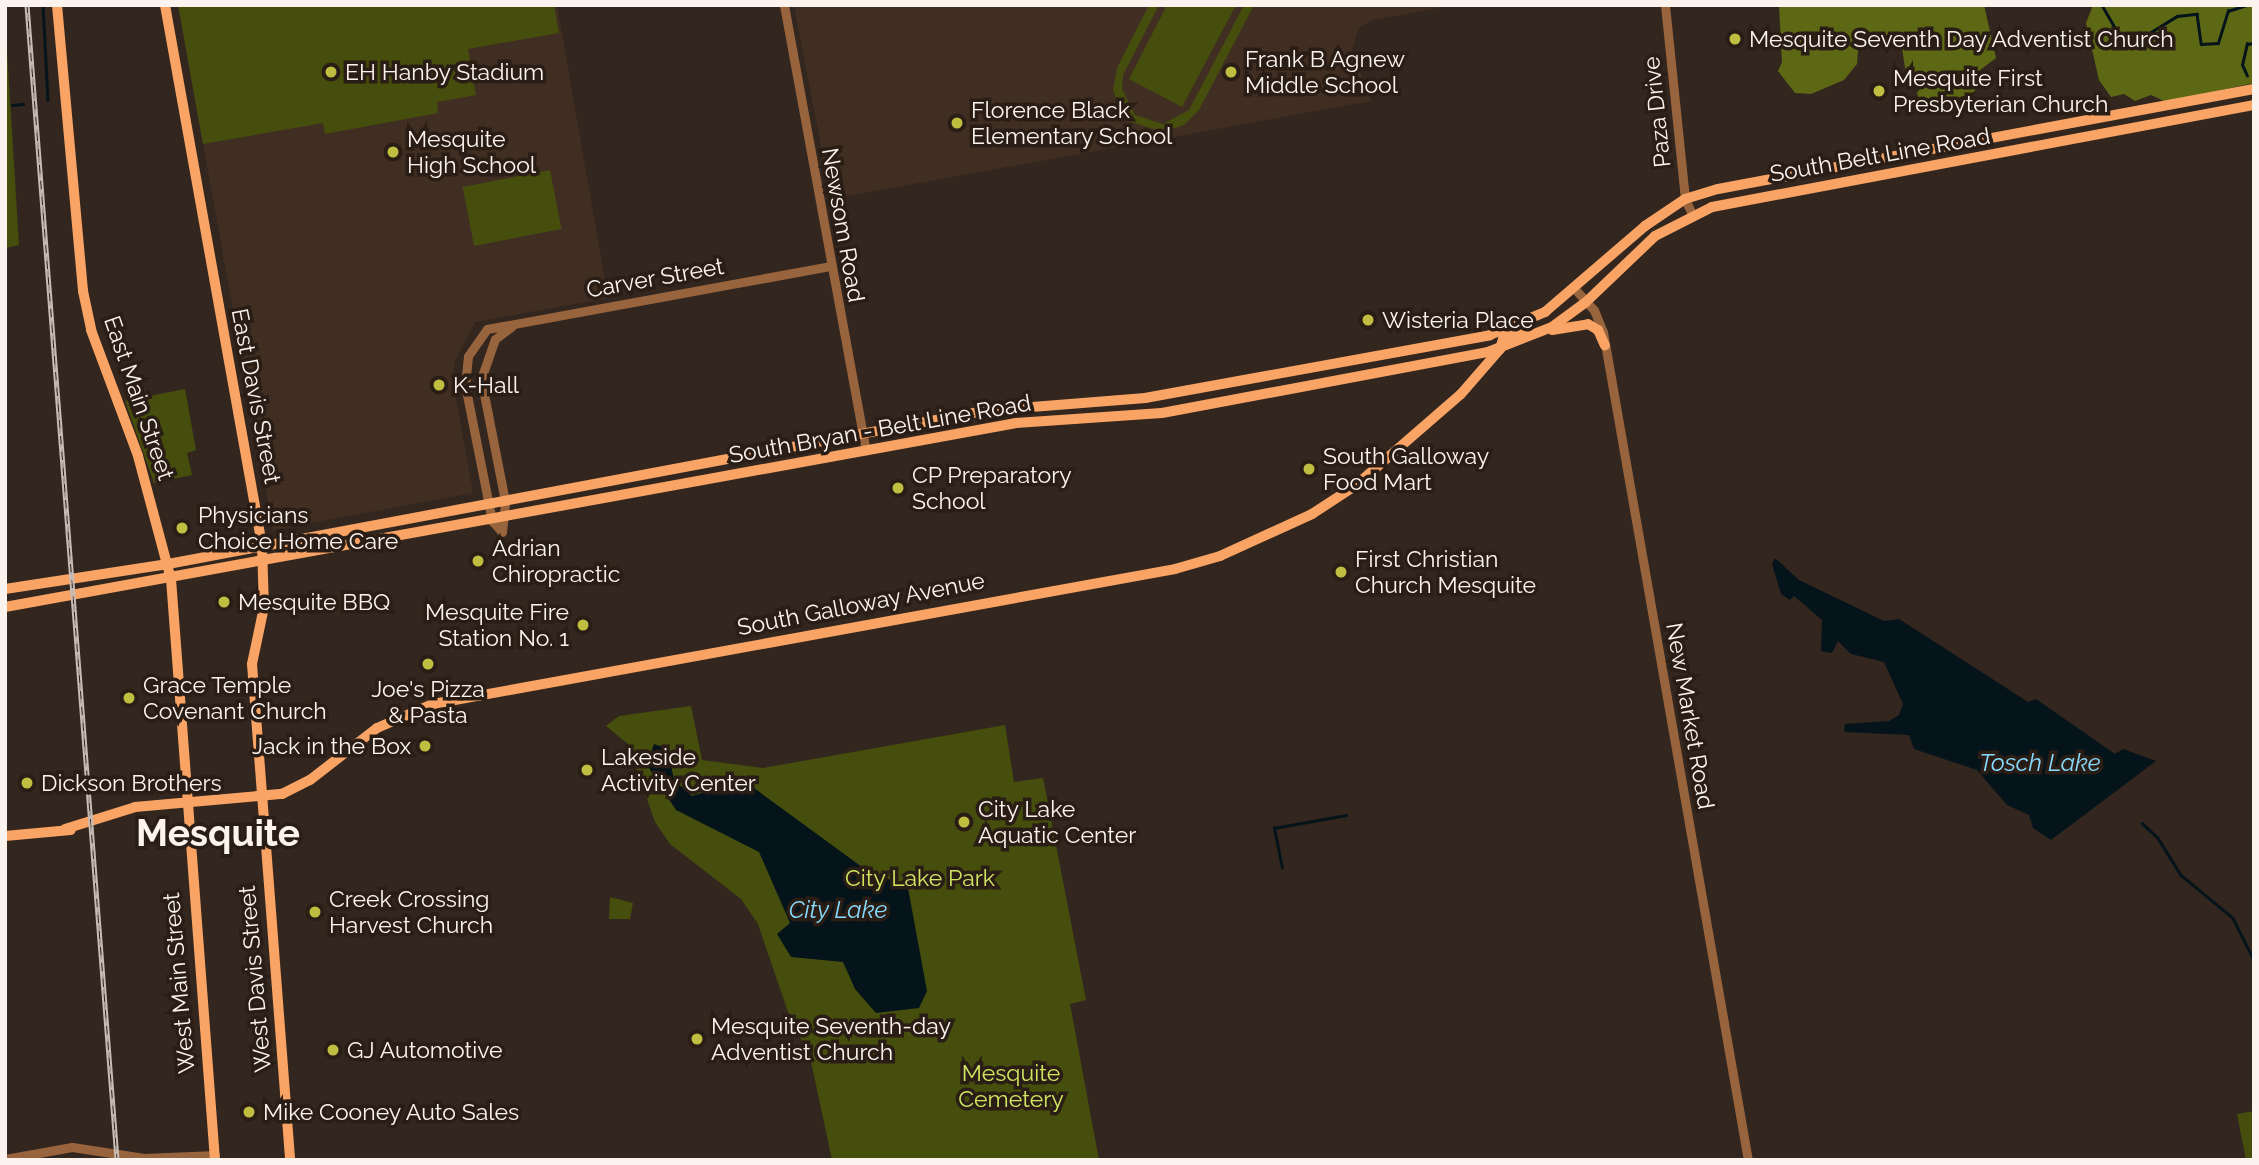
<!DOCTYPE html>
<html>
<head>
<meta charset="utf-8">
<style>
	body { margin:0 }
	#map { position:relative; width:2259px; height:1165px; overflow:hidden; background:#33261e; font-family:Raleway,sans-serif }
	div>[style] { position:absolute }
	[style*='--x'] { left:calc(var(--x)*1px); top:calc(var(--y)*1px); width:calc(var(--w)*1px); rotate:calc(var(--a)*1deg) }
	.built>* { inset:0; background:#412e22 }
	.green>* { inset:0; background:#454e0c; transform-origin:0 0 }
	.forest>* { inset:0; background:#5d6815 }
	.water>* { inset:0; background:#04141a }
	.stream>* { height:2.5px; margin:-1.25px; padding:0 1.25px; transform-origin:1.25px; border-radius:1.25px; background:#04141a }
	.minor>* { height:9px; margin:-4.5px; padding:0 4.5px; transform-origin:4.5px; border-radius:4.5px; background:#98643e }
	.major>* { height:10px; margin:-5px; padding:0 5px; transform-origin:5px; border-radius:5px; background:#f9a464 }
	.rail>* { height:5px; margin-top:-2.5px; transform-origin:0; background:repeating-linear-gradient(90deg,#291d15 0 8px,#c7bcb7 0 16px); box-sizing:border-box; border-block:2px solid #c7bcb7 }
	.dots>* { width:19px; height:19px; translate:-50% -50%; box-sizing:border-box; border:4px solid #291d15; border-radius:50% }
	span { translate:-50% -50%; white-space:nowrap; text-align:center; line-height:1.15; -webkit-text-stroke:7px #291d15; paint-order:stroke }
	.poi-label { font-size:23px; color:#fcf3ee }
	.left { translate:0 -50%; text-align:left }
	.right { translate:-100% -50%; text-align:right }
	.street-label { font-size:23px; color:#fcf3ee }
	.park-label { font-size:23px; color:#d1e660 }
	.water-label { font-size:24px; color:#87dcff; font-style:italic }
	.town-label { font-size:37px; color:#fcf3ee; font-weight:700 }
	.frame { position:absolute; inset:0; border:7px solid #fcf3ee; pointer-events:none }
</style>
</head>
<body>
<div id="map">
	<div class="built">
		<i style="clip-path:polygon(178px 5px,557px 5px,608px 298px,475px 322px,454px 363px,453px 381px,473px 493px,273px 530px)"></i>
		<i style="clip-path:polygon(794px 5px,1455px 5px,1373px 20px,1359px 27px,1352px 51px,1371px 101px,831px 199px)"></i>
	</div>
	<div class="green">
		<i style="clip-path:polygon(178px 5px,554px 5px,559px 33px,468px 49px,476px 95px,437px 102px,438px 113px,325px 134px,323px 123px,203px 144px)"></i>
		<i style="clip-path:polygon(1149px 5px,1159px 5px,1123px 75px,1122px 89px,1135px 115px,1163px 124px,1189px 110px,1244px 5px,1254px 5px,1199px 110px,1184px 125px,1163px 132px,1131px 122px,1120px 110px,1113px 90px,1117px 68px)"></i>
		<i style="clip-path:polygon(1167px 5px,1236px 5px,1182px 107px,1129px 79px)"></i>
		<i style="clip-path:polygon(5px 19px,19px 245px,5px 248px)"></i>
		<i style="left:550px;top:170px;width:60px;height:89px;rotate:79deg"></i>
		<i style="clip-path:polygon(185px 389px,196px 450px,187px 453px,192px 475px,154px 483px,125px 401px)"></i>
		<i style="clip-path:polygon(691px 706px,702px 760px,763px 768px,1005px 725px,1014px 782px,1043px 778px,1086px 1000px,1070px 1004px,1099px 1160px,832px 1160px,810px 1057px,789px 1015px,758px 924px,741px 899px,670px 844px,655px 822px,628px 744px,606px 726px,619px 716px)"></i>
		<i style="clip-path:polygon(610px 897px,633px 903px,630px 919px,609px 919px)"></i>
		<i style="clip-path:polygon(2254px 1111px,2254px 1160px,2246px 1160px,2237px 1114px)"></i>
	</div>
	<div class="forest">
		<i style="clip-path:polygon(1779px 5px,1984px 5px,1996px 58px,1980px 70px,1981px 85px,1970px 95px,1921px 105px,1917px 93px,1926px 80px,1905px 68px,1902px 48px,1894px 38px,1874px 36px,1859px 41px,1857px 64px,1844px 80px,1811px 94px,1795px 93px,1778px 71px,1782px 62px)"></i>
		<i style="clip-path:polygon(2093px 5px,2254px 5px,2254px 83px,2166px 102px,2151px 95px,2135px 101px,2124px 94px,2111px 97px,2099px 80px,2086px 23px)"></i>
	</div>
	<div class="water">
		<i style="clip-path:polygon(1775px 558px,1799px 580px,1884px 621px,1899px 619px,2028px 702px,2036px 699px,2115px 754px,2123px 749px,2156px 761px,2051px 840px,2033px 828px,2029px 815px,2007px 805px,1977px 770px,1914px 749px,1909px 735px,1844px 732px,1845px 724px,1889px 721px,1899px 715px,1903px 704px,1884px 662px,1851px 654px,1838px 641px,1832px 653px,1821px 651px,1822px 620px,1794px 596px,1790px 600px,1781px 594px,1772px 564px)"></i>
		<i style="clip-path:polygon(654px 744px,668px 749px,674px 780px,692px 796px,743px 780px,862px 867px,908px 888px,927px 991px,919px 1008px,876px 1013px,855px 989px,843px 962px,791px 957px,777px 934px,790px 923px,759px 852px,676px 810px,647px 765px)"></i>
	</div>
	<div class="stream">
		<i style="--x:43;--y:5;--w:95;--a:87"></i>
		<i style="--x:2102;--y:5;--w:38;--a:60"></i>
		<i style="--x:2121;--y:38;--w:17;--a:7"></i>
		<i style="--x:2138;--y:40;--w:46;--a:-31.6"></i>
		<i style="--x:2177;--y:16;--w:20;--a:-6"></i>
		<i style="--x:2197;--y:14;--w:30;--a:82"></i>
		<i style="--x:2201;--y:44;--w:17;--a:-3"></i>
		<i style="--x:2218;--y:43;--w:34;--a:-73"></i>
		<i style="--x:2228;--y:11;--w:19;--a:-18"></i>
		<i style="--x:2247;--y:76;--w:12;--a:-114"></i>
		<i style="--x:2242;--y:65;--w:22;--a:-77"></i>
		<i style="--x:2247;--y:44;--w:7;--a:-8"></i>
		<i style="--x:12;--y:105;--w:11;--a:-5"></i>
		<i style="--x:2142;--y:823;--w:22;--a:43"></i>
		<i style="--x:2158;--y:838;--w:44;--a:58.1"></i>
		<i style="--x:2181;--y:875;--w:67;--a:39.6"></i>
		<i style="--x:2233;--y:918;--w:47;--a:63.4"></i>
		<i style="--x:1282;--y:868;--w:41;--a:-101.3"></i>
		<i style="--x:1274;--y:828;--w:73;--a:-10.2"></i>
	</div>
	<div class="minor">
		<i style="--x:784;--y:5;--w:453;--a:79.6"></i>
		<i style="--x:1665;--y:5;--w:195;--a:84.1"></i>
		<i style="--x:1685;--y:199;--w:17;--a:65"></i>
		<i style="--x:1574;--y:288;--w:30;--a:48"></i>
		<i style="--x:1594;--y:310;--w:24;--a:68"></i>
		<i style="--x:1603;--y:332;--w:841;--a:80.07"></i>
		<i style="--x:502;--y:532;--w:15;--a:-132"></i>
		<i style="--x:492;--y:521;--w:139;--a:-101.2"></i>
		<i style="--x:465;--y:385;--w:29;--a:-84"></i>
		<i style="--x:468;--y:356;--w:33;--a:-55"></i>
		<i style="--x:487;--y:329;--w:350;--a:-10.4"></i>
		<i style="--x:502;--y:532;--w:31;--a:-84"></i>
		<i style="--x:505;--y:501;--w:124;--a:-101.1"></i>
		<i style="--x:481;--y:379;--w:42;--a:-70.7"></i>
		<i style="--x:495;--y:339;--w:21;--a:-37"></i>
		<i style="--x:5;--y:1159;--w:68;--a:-10.2"></i>
		<i style="--x:72;--y:1147;--w:73;--a:8.7"></i>
		<i style="--x:144;--y:1158;--w:71;--a:-2.4"></i>
	</div>
	<div class="major">
		<i style="--x:57;--y:5;--w:287;--a:84.8"></i>
		<i style="--x:83;--y:291;--w:40;--a:78"></i>
		<i style="--x:91;--y:330;--w:134;--a:69.5"></i>
		<i style="--x:138;--y:456;--w:127;--a:75"></i>
		<i style="--x:171;--y:579;--w:583;--a:85.67"></i>
		<i style="--x:165;--y:5;--w:549;--a:79.82"></i>
		<i style="--x:262;--y:545;--w:62;--a:88.2"></i>
		<i style="--x:264;--y:607;--w:58;--a:101.9"></i>
		<i style="--x:252;--y:664;--w:497;--a:85.6"></i>
		<i style="--x:1552;--y:330;--w:36;--a:-9"></i>
		<i style="--x:1588;--y:324;--w:12;--a:31"></i>
		<i style="--x:1598;--y:330;--w:17;--a:66"></i>
		<i style="--x:5;--y:589;--w:165;--a:-8.7"></i>
		<i style="--x:168;--y:564;--w:829;--a:-10.63"></i>
		<i style="--x:983;--y:411;--w:163;--a:-4.6"></i>
		<i style="--x:1145;--y:398;--w:351;--a:-10.3"></i>
		<i style="--x:1490;--y:335;--w:60;--a:-22.7"></i>
		<i style="--x:1545;--y:312;--w:132;--a:-40.7"></i>
		<i style="--x:1645;--y:226;--w:48;--a:-34"></i>
		<i style="--x:1685;--y:199;--w:34;--a:-17"></i>
		<i style="--x:1718;--y:189;--w:545;--a:-10.57"></i>
		<i style="--x:5;--y:607;--w:1028;--a:-10.31"></i>
		<i style="--x:1016;--y:423;--w:146;--a:-3.9"></i>
		<i style="--x:1162;--y:413;--w:332;--a:-10.6"></i>
		<i style="--x:1488;--y:352;--w:69;--a:-21.3"></i>
		<i style="--x:1552;--y:327;--w:42;--a:-36.3"></i>
		<i style="--x:1586;--y:302;--w:95;--a:-43.7"></i>
		<i style="--x:1655;--y:236;--w:64;--a:-27"></i>
		<i style="--x:1712;--y:207;--w:552;--a:-10.66"></i>
		<i style="--x:65;--y:829;--w:73;--a:-17.4"></i>
		<i style="--x:135;--y:807;--w:148;--a:-5.1"></i>
		<i style="--x:282;--y:794;--w:31;--a:-27"></i>
		<i style="--x:310;--y:780;--w:85;--a:-37.8"></i>
		<i style="--x:377;--y:728;--w:61;--a:-23.2"></i>
		<i style="--x:433;--y:704;--w:754;--a:-10.31"></i>
		<i style="--x:1175;--y:569;--w:47;--a:-16.1"></i>
		<i style="--x:1220;--y:556;--w:101;--a:-24.5"></i>
		<i style="--x:1312;--y:514;--w:51;--a:-33.1"></i>
		<i style="--x:1355;--y:486;--w:140;--a:-41"></i>
		<i style="--x:1461;--y:394;--w:60;--a:-49.1"></i>
		<i style="--x:1500;--y:349;--w:10;--a:-73"></i>
		<i style="--x:1503;--y:339;--w:24;--a:-28"></i>
		<i style="--x:5;--y:836;--w:66;--a:-5.2"></i>
	</div>
	<div class="rail">
		<i style="--x:27;--y:5;--w:1159;--a:85.54"></i>
	</div>
	<div class="dots">
		<i style="left:1735px;top:39px;background:#c0be40"></i>
		<i style="left:331px;top:72px;background:#c0be40"></i>
		<i style="left:1231px;top:72px;background:#c0be40"></i>
		<i style="left:1879px;top:91px;background:#c0be40"></i>
		<i style="left:957px;top:123px;background:#c0be40"></i>
		<i style="left:393px;top:152px;background:#c0be40"></i>
		<i style="left:1368px;top:320px;background:#c0be40"></i>
		<i style="left:439px;top:385px;background:#c0be40"></i>
		<i style="left:1309px;top:469px;background:#c0be40"></i>
		<i style="left:898px;top:488px;background:#c0be40"></i>
		<i style="left:182px;top:528px;background:#c0be40"></i>
		<i style="left:478px;top:561px;background:#c0be40"></i>
		<i style="left:1341px;top:572px;background:#c0be40"></i>
		<i style="left:224px;top:602px;background:#c0be40"></i>
		<i style="left:583px;top:625px;background:#c0be40"></i>
		<i style="left:428px;top:664px;background:#c0be40"></i>
		<i style="left:129px;top:698px;background:#c0be40"></i>
		<i style="left:425px;top:746px;background:#c0be40"></i>
		<i style="left:587px;top:770px;background:#c0be40"></i>
		<i style="left:27px;top:783px;background:#c0be40"></i>
		<i style="left:964px;top:822px;background:#c0be40"></i>
		<i style="left:315px;top:912px;background:#c0be40"></i>
		<i style="left:697px;top:1039px;background:#c0be40"></i>
		<i style="left:333px;top:1050px;background:#c0be40"></i>
		<i style="left:249px;top:1112px;background:#c0be40"></i>
	</div>
	<div class="poi-label">
		<span class="left" style="left:1749px;top:39px">Mesquite Seventh Day Adventist Church</span>
		<span class="left" style="left:1245px;top:72px">Frank B Agnew<br>Middle School</span>
		<span class="left" style="left:345px;top:72px">EH Hanby Stadium</span>
		<span class="left" style="left:1893px;top:91px">Mesquite First<br>Presbyterian Church</span>
		<span class="left" style="left:971px;top:123px">Florence Black<br>Elementary School</span>
		<span class="left" style="left:407px;top:152px">Mesquite<br>High School</span>
		<span class="left" style="left:1382px;top:320px">Wisteria Place</span>
		<span class="left" style="left:453px;top:385px">K-Hall</span>
		<span class="left" style="left:1323px;top:469px">South Galloway<br>Food Mart</span>
		<span class="left" style="left:912px;top:488px">CP Preparatory<br>School</span>
		<span class="left" style="left:198px;top:528px">Physicians<br>Choice Home Care</span>
		<span class="left" style="left:492px;top:561px">Adrian<br>Chiropractic</span>
		<span class="left" style="left:1355px;top:572px">First Christian<br>Church Mesquite</span>
		<span class="left" style="left:238px;top:602px">Mesquite BBQ</span>
		<span class="right" style="left:569px;top:625px">Mesquite Fire<br>Station No. 1</span>
		<span class="left" style="left:143px;top:698px">Grace Temple<br>Covenant Church</span>
		<span style="left:428px;top:702px">Joe's Pizza<br>&amp; Pasta</span>
		<span class="right" style="left:411px;top:746px">Jack in the Box</span>
		<span class="left" style="left:601px;top:770px">Lakeside<br>Activity Center</span>
		<span class="left" style="left:41px;top:783px">Dickson Brothers</span>
		<span class="left" style="left:978px;top:822px">City Lake<br>Aquatic Center</span>
		<span class="left" style="left:329px;top:912px">Creek Crossing<br>Harvest Church</span>
		<span class="left" style="left:711px;top:1039px">Mesquite Seventh-day<br>Adventist Church</span>
		<span class="left" style="left:347px;top:1050px">GJ Automotive</span>
		<span class="left" style="left:263px;top:1112px">Mike Cooney Auto Sales</span>
	</div>
	<div class="street-label">
		<span style="left:1657px;top:112px;rotate:-96deg">Paza Drive</span>
		<span style="left:1880px;top:155px;rotate:-10deg">South Belt Line Road</span>
		<span style="left:843px;top:225px;rotate:80deg">Newsom Road</span>
		<span style="left:655px;top:278px;rotate:-10deg">Carver Street</span>
		<span style="left:256px;top:396px;rotate:79deg">East Davis Street</span>
		<span style="left:139px;top:398px;rotate:71deg">East Main Street</span>
		<span style="left:880px;top:429px;rotate:-10deg">South Bryan - Belt Line Road</span>
		<span style="left:861px;top:604px;rotate:-11deg">South Galloway Avenue</span>
		<span style="left:1690px;top:716px;rotate:80deg">New Market Road</span>
		<span style="left:255px;top:979px;rotate:-95deg">West Davis Street</span>
		<span style="left:179px;top:983px;rotate:-95deg">West Main Street</span>
	</div>
	<div class="park-label">
		<span style="left:920px;top:878px">City Lake Park</span>
		<span style="left:1011px;top:1086px">Mesquite<br>Cemetery</span>
	</div>
	<div class="water-label">
		<span style="left:2040px;top:763px">Tosch Lake</span>
		<span style="left:838px;top:910px">City Lake</span>
	</div>
	<div class="town-label">
		<span style="left:218px;top:833px">Mesquite</span>
	</div>
	<div class="frame"></div>
</div>
</body>
</html>
